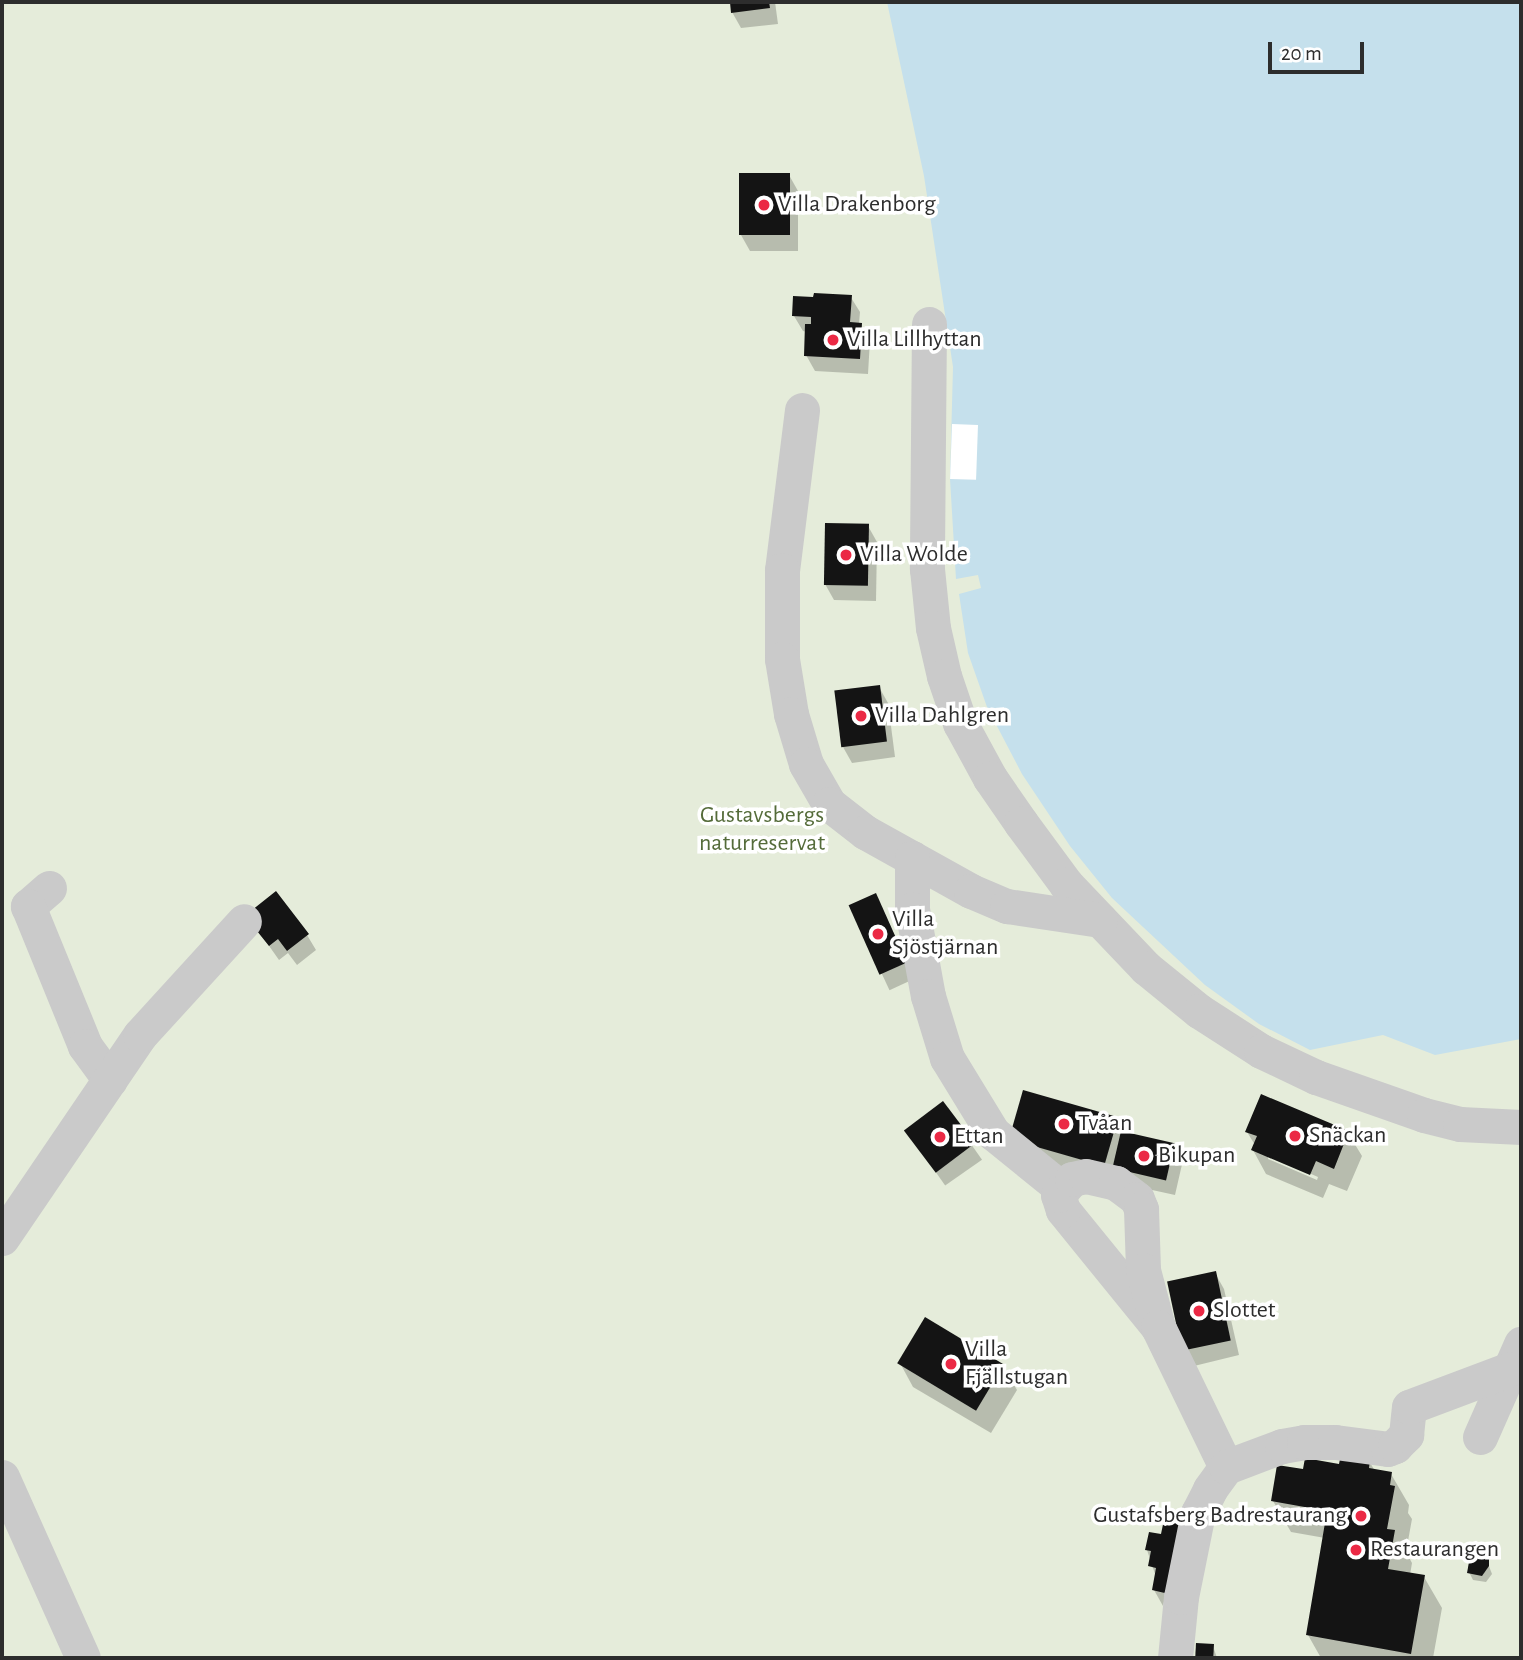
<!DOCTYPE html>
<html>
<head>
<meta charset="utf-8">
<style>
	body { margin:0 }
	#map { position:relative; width:1523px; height:1660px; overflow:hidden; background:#fff; font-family:"Alegreya Sans",sans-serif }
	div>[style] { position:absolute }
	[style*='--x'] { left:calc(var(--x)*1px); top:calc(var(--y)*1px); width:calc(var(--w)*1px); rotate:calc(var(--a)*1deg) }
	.green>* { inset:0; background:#e5ecda; transform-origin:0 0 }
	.water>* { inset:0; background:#c5e0ec }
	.pier>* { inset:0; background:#fff; transform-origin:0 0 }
	.shadow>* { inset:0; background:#0003; transform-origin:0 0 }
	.building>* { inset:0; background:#141414; transform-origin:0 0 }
	.minor>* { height:35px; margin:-17.5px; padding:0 17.5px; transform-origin:17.5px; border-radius:17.5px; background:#cacaca }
	.dots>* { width:19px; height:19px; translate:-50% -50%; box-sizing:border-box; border:4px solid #fff; border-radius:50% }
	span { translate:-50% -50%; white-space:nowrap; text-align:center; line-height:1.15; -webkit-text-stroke:7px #fff; paint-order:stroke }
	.poi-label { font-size:24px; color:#2d2d2d }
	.left { translate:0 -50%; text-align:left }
	.right { translate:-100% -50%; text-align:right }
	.park-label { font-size:24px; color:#546b39 }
	.frame { position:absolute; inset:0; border:4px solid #2d2d2d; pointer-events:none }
	.scale { position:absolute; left:1268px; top:42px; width:96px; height:32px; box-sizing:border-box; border:4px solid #2d2d2d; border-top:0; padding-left:9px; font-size:21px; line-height:24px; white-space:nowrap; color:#2d2d2d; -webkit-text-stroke:5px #fff; paint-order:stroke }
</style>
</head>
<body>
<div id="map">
	<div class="green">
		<i style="left:2px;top:2px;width:1519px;height:1656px"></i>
	</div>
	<div class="water">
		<i style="clip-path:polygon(887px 2px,1521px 2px,1521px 1039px,1435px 1055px,1383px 1035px,1310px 1050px,1259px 1024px,1205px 985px,1112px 898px,1070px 846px,1022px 774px,987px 707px,968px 653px,959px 594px,981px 588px,978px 575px,956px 579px,950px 479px,953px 367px,924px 176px)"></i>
	</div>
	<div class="pier">
		<i style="left:952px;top:424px;width:26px;height:55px;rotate:2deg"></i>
	</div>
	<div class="shadow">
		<i style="clip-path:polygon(731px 2px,775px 2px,778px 24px,741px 28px,732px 12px)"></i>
		<i style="clip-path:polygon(789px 175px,798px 191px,798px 251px,750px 251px,741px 235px)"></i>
		<i style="clip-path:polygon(850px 296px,860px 312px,859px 324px,870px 340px,868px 374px,815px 371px,806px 355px,807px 332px,803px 331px,794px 316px)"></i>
		<i style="clip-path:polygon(868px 526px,877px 542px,876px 601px,834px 600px,825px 584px)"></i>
		<i style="clip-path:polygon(879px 687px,888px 703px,895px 757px,852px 763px,843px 747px)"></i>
		<i style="left:876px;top:895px;width:92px;height:28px;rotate:65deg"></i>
		<i style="clip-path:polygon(255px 926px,307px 935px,316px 950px,297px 965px,288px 953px,279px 960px)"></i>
		<i style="left:943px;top:1104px;width:68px;height:45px;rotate:55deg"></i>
		<i style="clip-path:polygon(1117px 1119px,1125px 1134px,1173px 1144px,1183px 1160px,1175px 1195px,1024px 1162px,1010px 1139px)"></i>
		<i style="clip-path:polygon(evenodd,1247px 1132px,1348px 1133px,1362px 1156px,1347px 1191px,1329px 1184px,1323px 1198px,1266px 1174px,1253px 1150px,1255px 1145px,1247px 1132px,1268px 1155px,1318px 1177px,1317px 1180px,1268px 1159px,1268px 1155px)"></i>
		<i style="clip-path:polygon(1215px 1273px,1224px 1289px,1239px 1355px,1194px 1366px,1185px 1350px)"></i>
		<i style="clip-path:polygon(900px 1363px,1003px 1366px,1017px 1390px,991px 1433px,913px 1387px)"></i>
		<i style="clip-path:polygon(1369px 1461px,1375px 1471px,1391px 1474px,1409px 1505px,1408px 1513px,1412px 1519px,1406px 1552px,1412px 1563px,1410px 1575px,1424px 1577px,1442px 1608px,1433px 1658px,1321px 1658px,1308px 1635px,1325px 1538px,1291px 1532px,1273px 1501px,1304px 1471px)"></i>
		<i style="clip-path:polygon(1184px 1515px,1163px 1606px,1154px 1590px,1156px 1577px,1147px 1550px)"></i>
		<i style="clip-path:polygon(1485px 1556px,1492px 1574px,1486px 1582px,1473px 1580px,1469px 1572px)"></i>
		<i style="clip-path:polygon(1198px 1645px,1213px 1646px,1217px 1658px,1197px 1658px)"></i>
	</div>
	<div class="building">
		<i style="clip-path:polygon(730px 2px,769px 2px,770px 8px,731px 13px)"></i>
		<i style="left:790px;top:173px;width:62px;height:51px;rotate:90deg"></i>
		<i style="clip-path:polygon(814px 293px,852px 295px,850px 322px,862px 323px,860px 359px,804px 356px,805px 324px,811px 324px,811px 317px,792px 316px,793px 296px,813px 297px)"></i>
		<i style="left:825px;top:523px;width:44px;height:62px;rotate:1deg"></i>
		<i style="left:880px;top:685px;width:57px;height:46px;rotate:83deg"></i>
		<i style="clip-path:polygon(276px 891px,309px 934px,287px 951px,278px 939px,269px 946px,253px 926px,251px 911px)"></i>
		<i style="left:876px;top:893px;width:76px;height:30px;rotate:66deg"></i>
		<i style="left:1023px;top:1090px;width:99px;height:51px;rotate:16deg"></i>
		<i style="clip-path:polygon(1261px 1094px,1349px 1131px,1334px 1169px,1316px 1161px,1310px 1175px,1251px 1150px,1257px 1136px,1245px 1132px)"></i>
		<i style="left:943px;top:1101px;width:53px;height:49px;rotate:53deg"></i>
		<i style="left:1121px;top:1131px;width:55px;height:38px;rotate:13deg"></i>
		<i style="left:1216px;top:1271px;width:71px;height:50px;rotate:78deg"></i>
		<i style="left:925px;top:1317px;width:92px;height:54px;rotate:31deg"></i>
		<i style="clip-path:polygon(1341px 1454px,1370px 1459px,1369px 1468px,1392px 1472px,1390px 1485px,1395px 1486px,1387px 1529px,1395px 1530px,1388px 1569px,1425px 1575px,1411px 1654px,1306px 1635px,1327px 1511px,1271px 1501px,1277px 1465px,1303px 1469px,1305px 1458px,1339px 1464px)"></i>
		<i style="clip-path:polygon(1166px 1510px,1185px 1514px,1169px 1594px,1152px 1590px,1156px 1568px,1148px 1566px,1151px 1551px,1145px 1550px,1149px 1532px,1161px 1534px)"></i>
		<i style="clip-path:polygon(1471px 1551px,1486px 1554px,1489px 1559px,1489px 1566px,1482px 1576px,1467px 1573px)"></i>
		<i style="left:1196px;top:1643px;width:18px;height:15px;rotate:3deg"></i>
	</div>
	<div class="minor">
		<i style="--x:929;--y:324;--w:245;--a:90.5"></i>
		<i style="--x:927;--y:569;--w:59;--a:84.2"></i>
		<i style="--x:933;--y:628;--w:49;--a:77.1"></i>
		<i style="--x:944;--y:676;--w:50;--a:71.2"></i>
		<i style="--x:960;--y:723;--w:63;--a:61.4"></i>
		<i style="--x:990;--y:778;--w:55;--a:55.4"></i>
		<i style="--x:1021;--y:823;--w:76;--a:53.6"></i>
		<i style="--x:1066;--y:884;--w:116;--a:46.4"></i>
		<i style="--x:1146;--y:968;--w:68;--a:39.1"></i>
		<i style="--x:1199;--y:1011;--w:74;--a:32.8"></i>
		<i style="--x:1261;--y:1051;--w:61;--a:25.3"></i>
		<i style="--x:1316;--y:1077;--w:114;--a:19.4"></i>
		<i style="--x:1424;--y:1115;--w:37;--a:14"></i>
		<i style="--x:1460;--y:1124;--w:61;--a:2.8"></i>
		<i style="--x:802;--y:410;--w:161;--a:97.1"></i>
		<i style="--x:782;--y:570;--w:89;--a:90"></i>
		<i style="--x:782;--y:659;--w:56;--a:80.7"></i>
		<i style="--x:791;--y:714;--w:52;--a:73.3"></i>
		<i style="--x:806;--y:764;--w:46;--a:60.1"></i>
		<i style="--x:829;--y:804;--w:46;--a:37.9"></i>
		<i style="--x:865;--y:832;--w:121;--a:29.1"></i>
		<i style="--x:971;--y:891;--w:39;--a:23"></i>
		<i style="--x:1007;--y:906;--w:94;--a:8.6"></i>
		<i style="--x:912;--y:858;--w:51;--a:90"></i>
		<i style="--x:912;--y:909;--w:88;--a:79.6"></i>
		<i style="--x:928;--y:996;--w:65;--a:73"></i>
		<i style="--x:947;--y:1058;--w:88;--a:58.5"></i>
		<i style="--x:993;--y:1133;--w:87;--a:39"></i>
		<i style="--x:49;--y:888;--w:28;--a:139"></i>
		<i style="--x:28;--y:906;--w:151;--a:67.8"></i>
		<i style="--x:85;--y:1046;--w:42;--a:53.7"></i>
		<i style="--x:2;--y:1238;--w:245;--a:-55.8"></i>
		<i style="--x:140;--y:1035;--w:154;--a:-47.6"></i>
		<i style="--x:1158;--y:1327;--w:151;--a:-129.1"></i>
		<i style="--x:1063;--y:1210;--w:16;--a:-108"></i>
		<i style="--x:1058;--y:1195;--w:21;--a:-49"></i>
		<i style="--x:1072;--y:1179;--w:14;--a:-12"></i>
		<i style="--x:1086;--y:1176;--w:31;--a:13"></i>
		<i style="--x:1116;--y:1183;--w:26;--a:37"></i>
		<i style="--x:1137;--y:1199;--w:11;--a:68"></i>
		<i style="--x:1141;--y:1209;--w:61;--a:88.1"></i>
		<i style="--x:1143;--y:1270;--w:59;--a:75.3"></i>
		<i style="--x:1158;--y:1327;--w:156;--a:64.1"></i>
		<i style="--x:1480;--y:1437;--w:102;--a:-66.2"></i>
		<i style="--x:2;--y:1477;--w:198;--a:65.9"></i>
		<i style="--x:1175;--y:1658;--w:61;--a:-84.4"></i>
		<i style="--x:1181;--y:1597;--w:86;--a:-78.6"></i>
		<i style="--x:1198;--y:1513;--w:27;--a:-63"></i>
		<i style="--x:1210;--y:1489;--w:27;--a:-54"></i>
		<i style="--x:1226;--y:1467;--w:60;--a:-20.6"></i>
		<i style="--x:1282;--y:1446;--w:22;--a:-10"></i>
		<i style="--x:1304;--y:1442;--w:31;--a:0"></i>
		<i style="--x:1335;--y:1442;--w:53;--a:7.5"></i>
		<i style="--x:1388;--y:1449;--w:8;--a:-23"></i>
		<i style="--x:1395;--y:1446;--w:16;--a:-45"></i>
		<i style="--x:1406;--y:1435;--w:28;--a:-84"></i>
		<i style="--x:1409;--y:1407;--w:108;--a:-20.6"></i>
	</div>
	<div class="dots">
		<i style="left:764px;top:205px;background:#eb2945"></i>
		<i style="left:833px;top:340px;background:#eb2945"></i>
		<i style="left:846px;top:555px;background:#eb2945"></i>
		<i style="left:861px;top:716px;background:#eb2945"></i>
		<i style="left:878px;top:934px;background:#eb2945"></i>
		<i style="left:1064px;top:1124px;background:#eb2945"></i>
		<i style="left:1295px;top:1136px;background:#eb2945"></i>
		<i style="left:940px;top:1137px;background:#eb2945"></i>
		<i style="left:1144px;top:1156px;background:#eb2945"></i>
		<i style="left:1199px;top:1311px;background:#eb2945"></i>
		<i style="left:951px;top:1364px;background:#eb2945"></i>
		<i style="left:1361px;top:1516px;background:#eb2945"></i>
		<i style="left:1356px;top:1550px;background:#eb2945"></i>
	</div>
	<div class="poi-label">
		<span class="left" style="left:778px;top:205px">Villa Drakenborg</span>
		<span class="left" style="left:847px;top:340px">Villa Lillhyttan</span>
		<span class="left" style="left:860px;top:555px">Villa Wolde</span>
		<span class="left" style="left:875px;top:716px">Villa Dahlgren</span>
		<span class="left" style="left:892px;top:934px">Villa<br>Sjöstjärnan</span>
		<span class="left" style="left:1078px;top:1124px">Tvåan</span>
		<span class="left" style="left:1309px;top:1136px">Snäckan</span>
		<span class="left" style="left:954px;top:1137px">Ettan</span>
		<span class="left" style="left:1158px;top:1156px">Bikupan</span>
		<span class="left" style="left:1213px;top:1311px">Slottet</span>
		<span class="left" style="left:965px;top:1364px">Villa<br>Fjällstugan</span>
		<span class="right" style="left:1347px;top:1516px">Gustafsberg Badrestaurang</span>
		<span class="left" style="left:1370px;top:1550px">Restaurangen</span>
	</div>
	<div class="park-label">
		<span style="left:762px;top:830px">Gustavsbergs<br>naturreservat</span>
	</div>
	<div class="frame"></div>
	<div class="scale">20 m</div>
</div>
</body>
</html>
